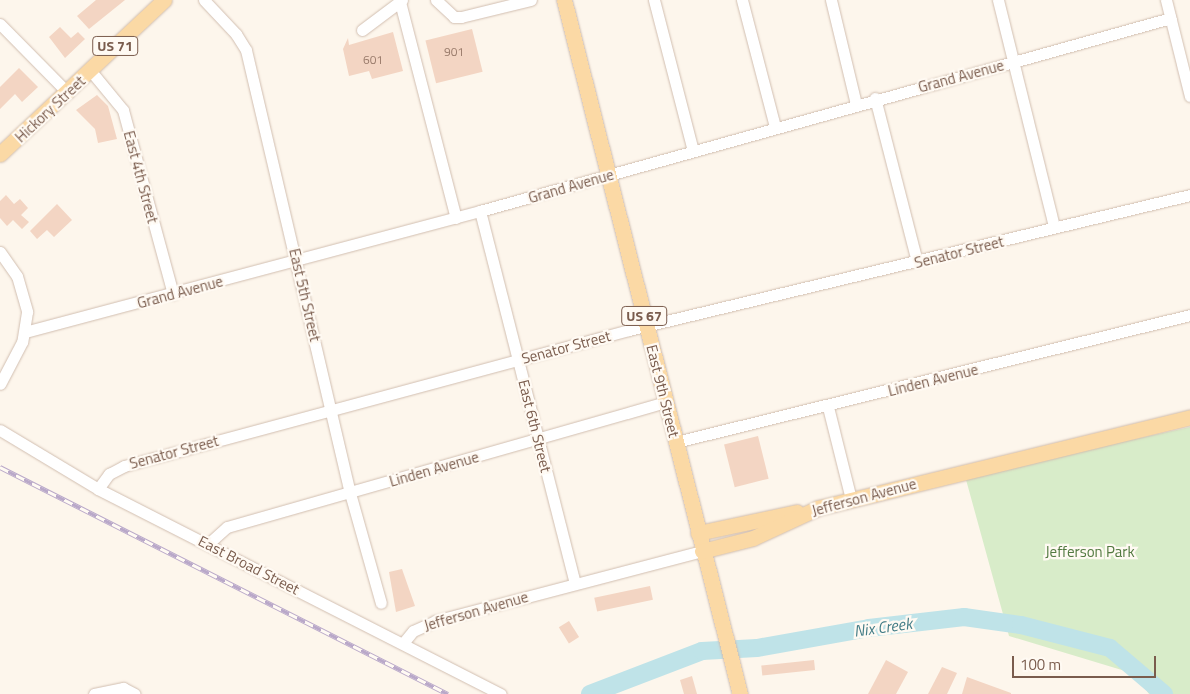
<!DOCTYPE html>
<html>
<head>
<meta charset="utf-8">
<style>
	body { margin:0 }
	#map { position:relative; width:1190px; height:694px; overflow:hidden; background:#fdf6ec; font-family:"Titillium Web",sans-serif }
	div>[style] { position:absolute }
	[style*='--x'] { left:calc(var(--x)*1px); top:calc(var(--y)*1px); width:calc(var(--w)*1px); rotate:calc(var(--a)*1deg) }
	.green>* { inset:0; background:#d8ecc9 }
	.river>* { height:18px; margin:-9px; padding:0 9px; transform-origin:9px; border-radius:9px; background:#bfe3e8 }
	.building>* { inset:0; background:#f3d5c3; transform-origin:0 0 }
	.roads { filter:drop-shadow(0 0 1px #d1beb0) drop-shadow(0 0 1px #d1beb0) }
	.minor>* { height:11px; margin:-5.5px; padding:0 5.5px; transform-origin:5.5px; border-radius:5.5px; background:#fff }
	.major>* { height:15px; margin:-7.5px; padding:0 7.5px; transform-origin:7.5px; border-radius:7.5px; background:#fbd9a5 }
	.rail>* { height:5px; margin-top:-2.5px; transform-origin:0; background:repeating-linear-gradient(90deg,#fffaf3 0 9px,#b9a8c9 0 18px); box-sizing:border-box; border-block:1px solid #b9a8c9 }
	span { translate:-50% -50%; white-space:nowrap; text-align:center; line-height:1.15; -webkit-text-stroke:4.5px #fffaf3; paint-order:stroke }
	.number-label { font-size:12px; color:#987a6a }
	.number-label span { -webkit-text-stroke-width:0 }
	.shield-label span { padding:1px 4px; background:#fffaf3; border:1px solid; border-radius:4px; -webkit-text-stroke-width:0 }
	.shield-label { font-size:14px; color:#7a5c4d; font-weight:700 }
	.street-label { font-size:15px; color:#7a5c4d }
	.park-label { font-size:15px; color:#537a41 }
	.water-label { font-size:16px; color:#437c86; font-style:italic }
	.scale { position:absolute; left:1012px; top:656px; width:144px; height:22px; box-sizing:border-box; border:2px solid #7a5c4d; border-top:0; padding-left:6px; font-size:15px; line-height:18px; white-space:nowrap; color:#7a5c4d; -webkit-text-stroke:4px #fffaf3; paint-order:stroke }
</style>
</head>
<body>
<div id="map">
	<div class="green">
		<i style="clip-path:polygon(1190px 427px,1190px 694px,1149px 694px,1135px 674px,1009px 636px,965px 476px)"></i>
	</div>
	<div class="river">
		<i style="--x:590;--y:694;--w:120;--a:-21"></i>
		<i style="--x:702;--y:651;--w:55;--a:-3.1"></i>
		<i style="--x:757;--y:648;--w:114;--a:-10.1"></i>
		<i style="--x:869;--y:628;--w:96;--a:-6.6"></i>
		<i style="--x:964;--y:617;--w:58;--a:8"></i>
		<i style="--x:1021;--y:625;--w:92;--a:14.5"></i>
		<i style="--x:1110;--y:648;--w:71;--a:40.4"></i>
	</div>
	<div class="building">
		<i style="clip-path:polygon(96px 0,125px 0,89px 29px,77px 16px)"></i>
		<i style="clip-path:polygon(60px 27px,71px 38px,78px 32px,85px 39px,65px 58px,49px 37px)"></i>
		<i style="left:472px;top:29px;width:44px;height:48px;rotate:76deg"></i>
		<i style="clip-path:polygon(393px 32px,403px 71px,372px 79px,369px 71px,349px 76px,343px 49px,348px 38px,349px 45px)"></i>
		<i style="clip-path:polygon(19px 68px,38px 87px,22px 102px,15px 94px,0 109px,0 87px)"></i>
		<i style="clip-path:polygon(97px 95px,108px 106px,117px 139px,98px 143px,95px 129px,76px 110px)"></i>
		<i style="clip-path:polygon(6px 195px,14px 204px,20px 199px,28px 208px,21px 215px,29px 222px,22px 229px,13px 220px,7px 226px,0 218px,0 201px)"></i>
		<i style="clip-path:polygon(57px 204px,72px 220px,54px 237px,47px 230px,37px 239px,30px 231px)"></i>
		<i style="left:758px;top:436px;width:44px;height:35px;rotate:76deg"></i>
		<i style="clip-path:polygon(402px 569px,415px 606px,396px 612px,389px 572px)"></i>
		<i style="left:650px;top:586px;width:14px;height:57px;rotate:78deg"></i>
		<i style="left:569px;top:621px;width:19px;height:12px;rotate:58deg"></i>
		<i style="left:814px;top:660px;width:10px;height:53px;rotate:84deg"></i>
		<i style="clip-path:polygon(886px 660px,908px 672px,896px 694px,868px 694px)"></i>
		<i style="clip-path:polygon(942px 667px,957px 673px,947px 694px,928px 694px)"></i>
		<i style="clip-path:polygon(692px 676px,697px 694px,684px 694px,680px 680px)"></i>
		<i style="clip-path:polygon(967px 677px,1011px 693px,1011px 694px,962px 694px)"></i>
	</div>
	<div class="roads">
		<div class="minor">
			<i style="--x:204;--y:0;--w:47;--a:46.7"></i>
			<i style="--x:236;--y:34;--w:19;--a:58"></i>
			<i style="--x:246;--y:50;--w:455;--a:76.8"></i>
			<i style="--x:350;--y:493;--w:114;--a:74.3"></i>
			<i style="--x:436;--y:0;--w:25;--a:43"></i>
			<i style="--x:454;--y:17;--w:7;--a:0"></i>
			<i style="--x:461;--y:17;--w:72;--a:-13.7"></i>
			<i style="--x:654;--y:0;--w:156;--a:75.5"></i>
			<i style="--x:742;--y:0;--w:131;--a:75.4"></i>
			<i style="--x:831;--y:0;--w:107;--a:76.5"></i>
			<i style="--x:998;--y:0;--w:234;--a:76.1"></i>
			<i style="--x:1166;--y:0;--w:99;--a:76"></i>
			<i style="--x:400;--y:2;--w:223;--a:75.5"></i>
			<i style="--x:0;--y:24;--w:97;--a:45.4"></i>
			<i style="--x:362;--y:30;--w:50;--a:-36.9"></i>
			<i style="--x:90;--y:70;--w:52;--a:50.5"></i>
			<i style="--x:123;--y:110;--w:191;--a:74.8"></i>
			<i style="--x:875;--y:98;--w:169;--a:75.6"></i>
			<i style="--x:480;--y:211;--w:384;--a:75.7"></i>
			<i style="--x:0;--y:252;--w:29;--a:55"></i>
			<i style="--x:17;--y:276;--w:37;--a:74"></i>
			<i style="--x:27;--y:312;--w:30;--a:99"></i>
			<i style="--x:22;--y:342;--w:47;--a:117.6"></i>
			<i style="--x:25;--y:332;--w:471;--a:-14.9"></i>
			<i style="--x:480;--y:211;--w:717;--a:-15.61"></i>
			<i style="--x:828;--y:407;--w:95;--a:76"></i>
			<i style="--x:0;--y:430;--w:114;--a:31"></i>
			<i style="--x:98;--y:489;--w:452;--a:27"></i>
			<i style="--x:676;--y:442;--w:529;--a:-13.88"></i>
			<i style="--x:98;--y:489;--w:19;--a:-54"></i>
			<i style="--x:109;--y:474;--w:17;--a:-28"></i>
			<i style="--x:124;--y:466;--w:523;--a:-15.07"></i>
			<i style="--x:629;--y:330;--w:577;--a:-13.53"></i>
			<i style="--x:208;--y:544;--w:25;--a:-42"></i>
			<i style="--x:227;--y:527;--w:456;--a:-15.9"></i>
			<i style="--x:404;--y:642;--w:14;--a:-51"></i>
			<i style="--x:413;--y:631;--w:24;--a:-24"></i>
			<i style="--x:435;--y:621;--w:276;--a:-14.7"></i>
			<i style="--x:94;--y:694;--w:30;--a:-12"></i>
			<i style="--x:123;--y:688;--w:13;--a:27"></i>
		</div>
		<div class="major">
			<i style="--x:564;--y:0;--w:716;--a:75.77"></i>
			<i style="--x:0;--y:154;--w:225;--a:-43.2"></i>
			<i style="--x:698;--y:533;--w:101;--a:-12"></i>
			<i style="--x:702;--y:551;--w:53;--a:-14.3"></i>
			<i style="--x:753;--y:538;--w:72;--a:-24.8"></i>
			<i style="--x:818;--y:508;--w:383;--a:-13.7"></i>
		</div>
	</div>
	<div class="rail">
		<i style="--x:0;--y:467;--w:502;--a:26.87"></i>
	</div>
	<div class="number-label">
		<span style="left:454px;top:52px">901</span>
		<span style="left:373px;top:60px">601</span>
	</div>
	<div class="shield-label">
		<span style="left:115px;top:46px">US 71</span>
		<span style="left:644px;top:316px">US 67</span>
	</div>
	<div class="street-label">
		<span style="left:961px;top:76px;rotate:-15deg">Grand Avenue</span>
		<span style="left:50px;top:109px;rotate:-43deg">Hickory Street</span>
		<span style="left:141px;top:177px;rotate:75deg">East 4th Street</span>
		<span style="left:571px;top:186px;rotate:-16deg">Grand Avenue</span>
		<span style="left:959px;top:252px;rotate:-14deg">Senator Street</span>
		<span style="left:180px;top:292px;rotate:-15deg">Grand Avenue</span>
		<span style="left:305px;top:295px;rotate:77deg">East 5th Street</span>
		<span style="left:566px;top:347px;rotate:-15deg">Senator Street</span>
		<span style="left:933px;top:380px;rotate:-14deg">Linden Avenue</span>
		<span style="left:663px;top:391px;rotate:76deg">East 9th Street</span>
		<span style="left:535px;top:426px;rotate:76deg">East 6th Street</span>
		<span style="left:174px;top:452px;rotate:-15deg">Senator Street</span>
		<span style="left:434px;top:469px;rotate:-16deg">Linden Avenue</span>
		<span style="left:864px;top:497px;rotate:-15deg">Jefferson Avenue</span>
		<span style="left:249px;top:565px;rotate:27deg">East Broad Street</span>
		<span style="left:476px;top:611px;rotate:-16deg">Jefferson Avenue</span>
	</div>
	<div class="park-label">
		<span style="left:1090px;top:552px">Jefferson Park</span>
	</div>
	<div class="water-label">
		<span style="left:883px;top:627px;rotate:-8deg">Nix Creek</span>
	</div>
	<div class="scale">100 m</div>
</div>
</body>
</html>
